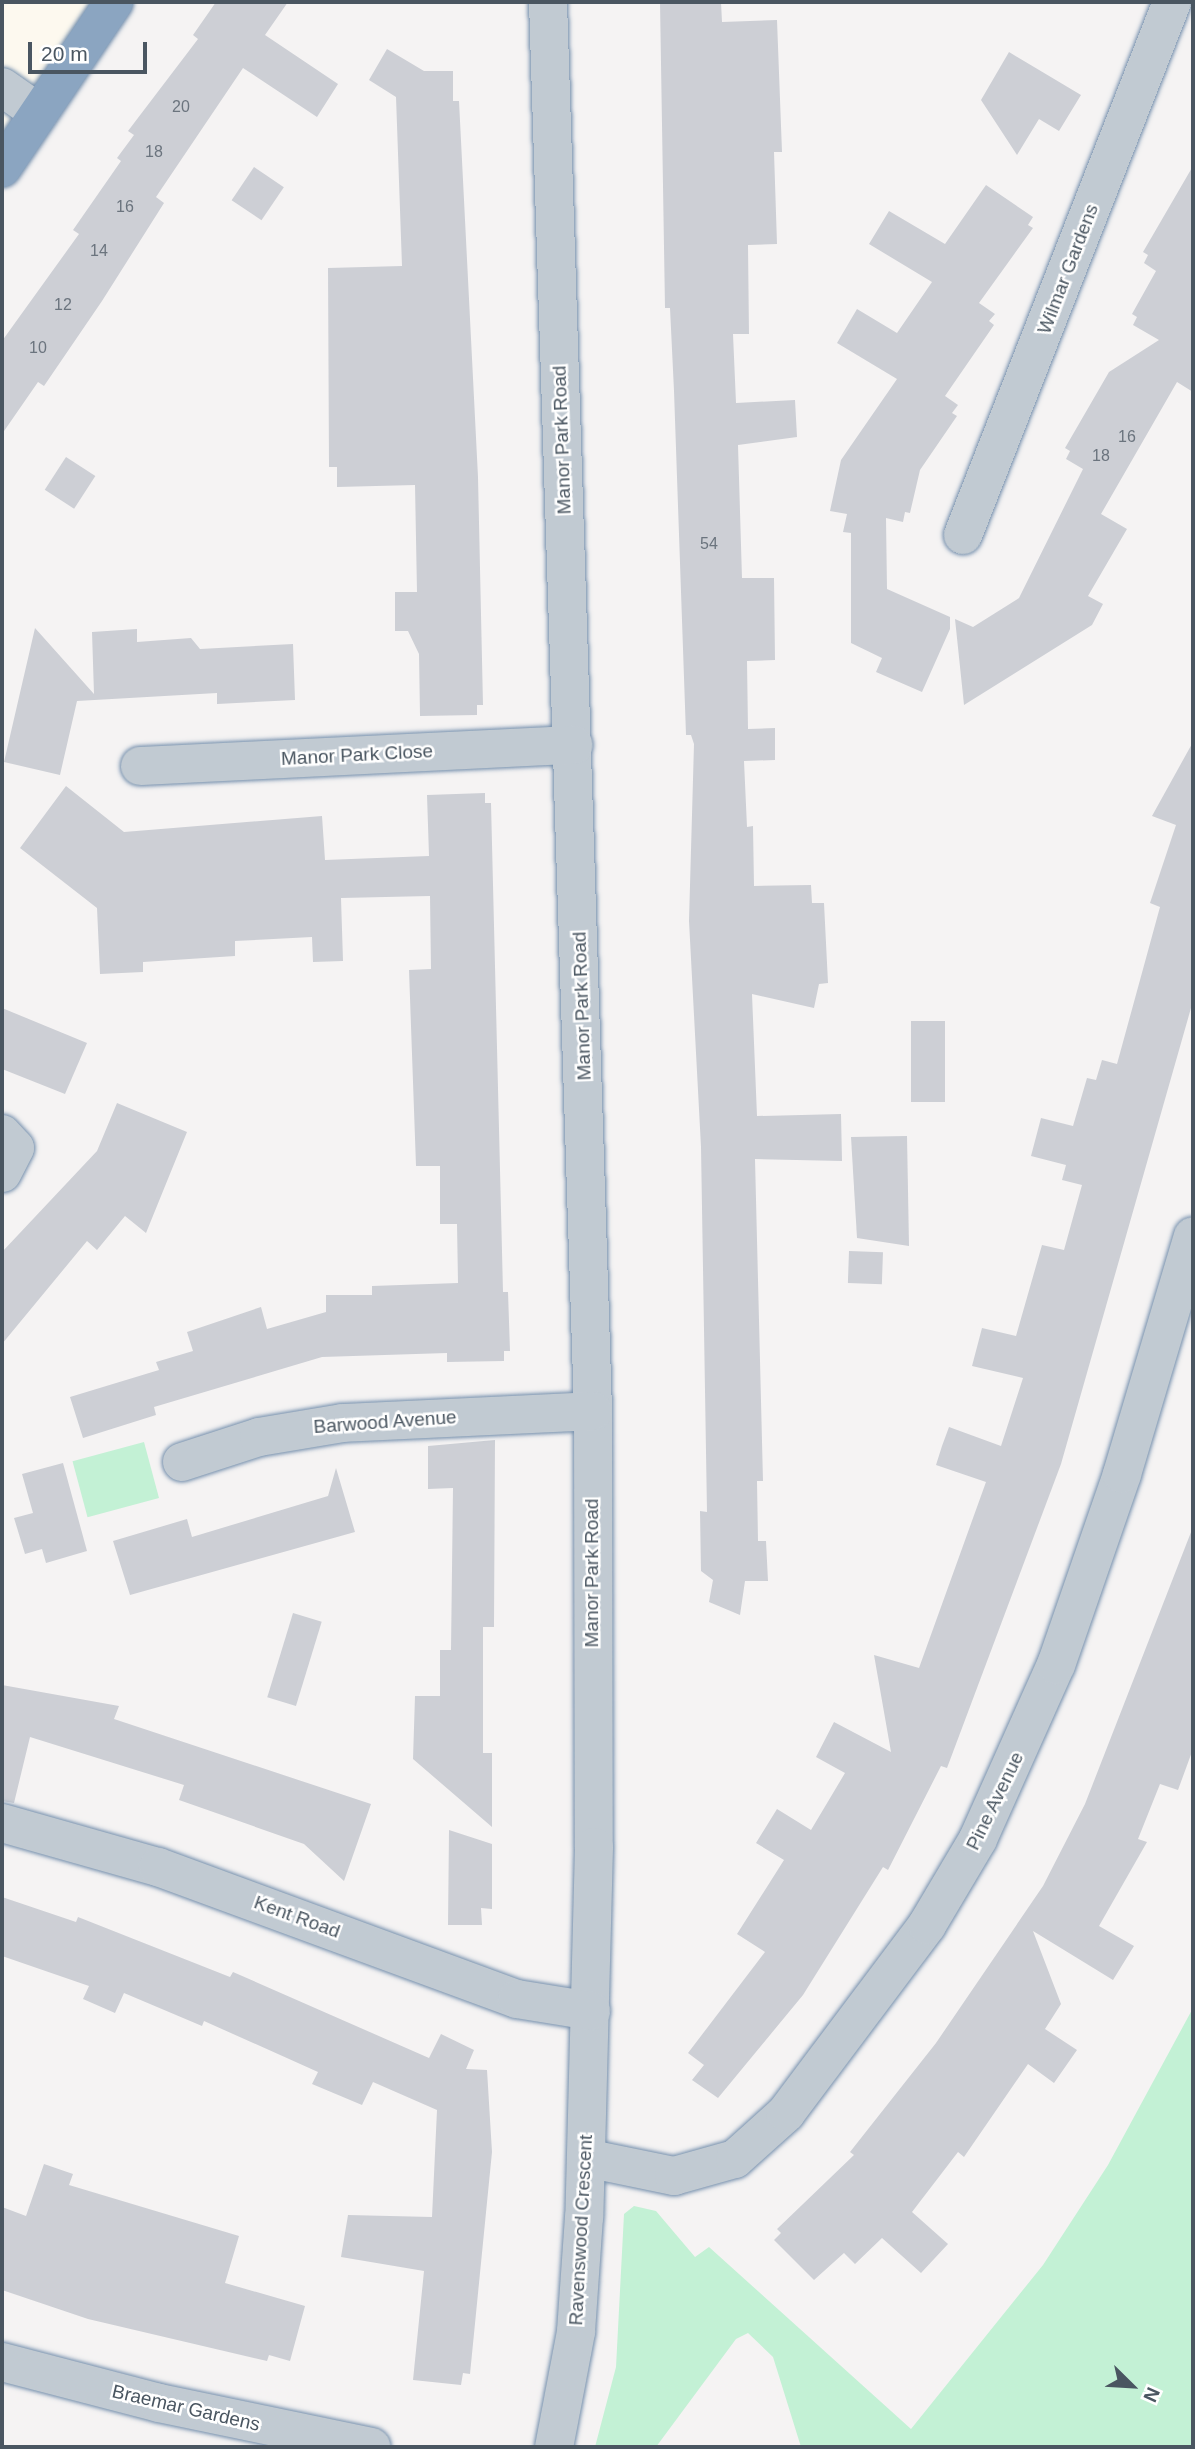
<!DOCTYPE html>
<html>
<head>
<meta charset="utf-8">
<style>
	body { margin:0 }
	#map { position:relative; width:1195px; height:2449px; overflow:hidden; background:#f5f3f3; font-family:Arial,sans-serif }
	div>[style] { position:absolute }
	[style*='--x'] { left:calc(var(--x)*1px); top:calc(var(--y)*1px); width:calc(var(--w)*1px); rotate:calc(var(--a)*1deg) }
	.commercial>* { inset:0; background:#fdf9ef }
	.green>* { inset:0; background:#c3f1d5; transform-origin:0 0 }
	.building>* { inset:0; background:#cdcfd5; transform-origin:0 0 }
	.roads { filter:drop-shadow(0 0 2px #7690ad) drop-shadow(0 0 2px #7690ad) }
	.minor>* { height:38px; margin:-19px; padding:0 19px; transform-origin:19px; border-radius:19px; background:#c1cad2 }
	.highway>* { height:38px; margin:-19px; padding:0 19px; transform-origin:19px; border-radius:19px; background:#8ba5c1 }
	span { translate:-50% -50%; white-space:nowrap; text-align:center; line-height:1.15; -webkit-text-stroke:5px #fff; paint-order:stroke }
	.number-label { font-size:16px; color:#6b747e }
	.number-label span { -webkit-text-stroke-width:0 }
	.street-label { font-size:19px; color:#4a5661 }
	.frame { position:absolute; inset:0; border:4px solid #4a5661; pointer-events:none }
	.north { position:absolute; left:1097px; top:2351px; width:70px; height:70px; -webkit-text-stroke:5px #fff; paint-order:stroke; rotate:114deg; font-size:19px; font-weight:700; line-height:28px; text-align:center; color:#4a5661 }
	.north::after { content:''; display:block; margin:auto; width:24px; height:32px; background:#4a5661; clip-path:polygon(50% 0,100% 100%,50% 72%,0 100%) }
	.scale { position:absolute; left:28px; top:42px; width:119px; height:32px; box-sizing:border-box; border:4px solid #4a5661; border-top:0; padding-left:9px; font-size:21px; line-height:24px; white-space:nowrap; color:#4a5661; -webkit-text-stroke:5px #fff; paint-order:stroke }
</style>
</head>
<body>
<div id="map">
	<div class="commercial">
		<i style="clip-path:polygon(2px 2px,114px 2px,2px 168px)"></i>
	</div>
	<div class="green">
		<i style="left:144px;top:1442px;width:58px;height:74px;rotate:75deg"></i>
		<i style="clip-path:polygon(1193px 2008px,1193px 2447px,801px 2447px,773px 2357px,748px 2333px,736px 2339px,656px 2447px,595px 2447px,616px 2367px,624px 2214px,634px 2206px,656px 2211px,695px 2257px,709px 2247px,911px 2429px,1043px 2265px,1108px 2165px)"></i>
	</div>
	<div class="building">
		<i style="clip-path:polygon(216px 2px,288px 2px,265px 35px,338px 84px,317px 117px,243px 68px,156px 197px,164px 203px,102px 301px,44px 386px,38px 382px,2px 434px,2px 341px,79px 234px,73px 230px,121px 161px,117px 158px,134px 135px,128px 131px,198px 39px,193px 35px)"></i>
		<i style="clip-path:polygon(660px 2px,721px 2px,722px 22px,777px 20px,782px 152px,774px 152px,777px 244px,748px 245px,749px 334px,733px 334px,736px 403px,795px 400px,797px 437px,738px 445px,742px 578px,774px 578px,775px 660px,747px 661px,748px 729px,775px 728px,775px 760px,744px 761px,747px 827px,753px 826px,754px 886px,811px 885px,812px 903px,824px 903px,828px 983px,819px 984px,814px 1008px,752px 994px,757px 1116px,841px 1114px,842px 1161px,755px 1159px,763px 1481px,757px 1481px,758px 1541px,766px 1541px,768px 1581px,745px 1581px,740px 1615px,709px 1602px,713px 1580px,701px 1571px,700px 1511px,707px 1512px,701px 1147px,689px 921px,694px 744px,691px 735px,686px 735px,674px 391px,670px 308px,665px 308px)"></i>
		<i style="clip-path:polygon(387px 49px,424px 71px,453px 71px,453px 101px,459px 101px,478px 477px,483px 705px,477px 705px,477px 715px,420px 716px,419px 654px,408px 631px,395px 631px,395px 592px,417px 592px,415px 485px,337px 487px,337px 467px,329px 467px,328px 268px,402px 266px,396px 97px,369px 80px)"></i>
		<i style="clip-path:polygon(1009px 52px,1081px 95px,1059px 131px,1039px 119px,1017px 155px,981px 100px)"></i>
		<i style="clip-path:polygon(1193px 166px,1193px 392px,1177px 382px,1101px 514px,1127px 529px,1088px 596px,1103px 604px,1092px 625px,964px 705px,955px 619px,973px 627px,1019px 598px,1083px 469px,1066px 459px,1070px 451px,1065px 448px,1109px 372px,1159px 340px,1133px 325px,1137px 317px,1132px 314px,1156px 271px,1144px 263px,1148px 255px,1143px 252px)"></i>
		<i style="left:254px;top:167px;width:36px;height:40px;rotate:34deg"></i>
		<i style="clip-path:polygon(986px 185px,1033px 217px,1028px 225px,1033px 228px,979px 303px,995px 314px,989px 321px,994px 325px,945px 396px,958px 405px,952px 413px,957px 416px,920px 470px,910px 513px,905px 512px,903px 522px,886px 518px,887px 589px,950px 617px,950px 629px,922px 692px,876px 672px,882px 658px,851px 643px,851px 533px,843px 532px,847px 514px,830px 511px,841px 460px,897px 379px,837px 343px,857px 309px,897px 333px,932px 282px,869px 244px,889px 211px,945px 244px)"></i>
		<i style="left:66px;top:457px;width:35px;height:39px;rotate:33deg"></i>
		<i style="clip-path:polygon(35px 628px,94px 694px,92px 632px,137px 629px,137px 642px,191px 638px,200px 649px,293px 644px,295px 700px,217px 704px,217px 693px,77px 701px,60px 775px,4px 762px)"></i>
		<i style="clip-path:polygon(1193px 742px,1193px 1001px,1061px 1464px,947px 1768px,941px 1766px,888px 1870px,883px 1867px,803px 1995px,718px 2098px,692px 2080px,704px 2065px,688px 2053px,765px 1952px,737px 1934px,784px 1860px,756px 1843px,777px 1809px,811px 1830px,845px 1773px,816px 1757px,834px 1722px,891px 1752px,874px 1655px,919px 1668px,986px 1482px,936px 1465px,942px 1446px,949px 1427px,1001px 1446px,1023px 1378px,972px 1366px,982px 1328px,1016px 1336px,1042px 1245px,1064px 1250px,1082px 1185px,1062px 1180px,1066px 1165px,1031px 1156px,1041px 1118px,1073px 1126px,1087px 1078px,1096px 1080px,1102px 1060px,1117px 1064px,1160px 907px,1150px 903px,1176px 825px,1152px 816px)"></i>
		<i style="clip-path:polygon(66px 786px,124px 832px,322px 816px,325px 860px,429px 856px,427px 795px,485px 793px,485px 803px,491px 803px,503px 1292px,508px 1292px,510px 1351px,504px 1351px,504px 1361px,447px 1362px,447px 1353px,322px 1357px,154px 1407px,156px 1415px,83px 1438px,70px 1397px,159px 1370px,156px 1362px,193px 1351px,187px 1332px,261px 1307px,267px 1329px,326px 1312px,326px 1295px,372px 1295px,372px 1286px,458px 1283px,457px 1224px,440px 1224px,440px 1166px,416px 1166px,409px 970px,431px 969px,430px 896px,341px 898px,343px 961px,313px 962px,312px 937px,235px 941px,235px 956px,143px 962px,143px 972px,100px 974px,97px 908px,20px 848px)"></i>
		<i style="clip-path:polygon(2px 1008px,87px 1043px,65px 1094px,2px 1069px)"></i>
		<i style="left:911px;top:1021px;width:34px;height:81px"></i>
		<i style="clip-path:polygon(117px 1103px,187px 1132px,146px 1233px,125px 1216px,97px 1250px,87px 1241px,2px 1344px,2px 1252px,97px 1151px)"></i>
		<i style="clip-path:polygon(907px 1136px,909px 1246px,857px 1238px,851px 1137px)"></i>
		<i style="left:849px;top:1251px;width:34px;height:32px;rotate:2deg"></i>
		<i style="clip-path:polygon(495px 1440px,494px 1627px,483px 1627px,483px 1753px,492px 1753px,492px 1827px,413px 1759px,415px 1696px,440px 1696px,440px 1650px,451px 1650px,453px 1488px,428px 1489px,428px 1446px)"></i>
		<i style="clip-path:polygon(63px 1463px,87px 1551px,46px 1563px,42px 1549px,25px 1554px,14px 1518px,33px 1513px,22px 1474px)"></i>
		<i style="clip-path:polygon(336px 1468px,355px 1532px,130px 1595px,113px 1541px,187px 1519px,192px 1537px,328px 1496px)"></i>
		<i style="clip-path:polygon(1193px 1527px,1193px 1749px,1178px 1790px,1160px 1784px,1138px 1839px,1147px 1842px,1099px 1926px,1134px 1946px,1113px 1980px,1033px 1931px,1061px 2004px,1045px 2029px,1077px 2050px,1054px 2083px,1028px 2064px,964px 2157px,958px 2152px,912px 2212px,948px 2244px,921px 2273px,882px 2238px,855px 2264px,844px 2253px,814px 2280px,774px 2240px,781px 2233px,777px 2229px,854px 2155px,850px 2152px,936px 2043px,1043px 1886px,1085px 1804px)"></i>
		<i style="left:293px;top:1613px;width:30px;height:88px;rotate:17deg"></i>
		<i style="clip-path:polygon(2px 1685px,119px 1706px,114px 1719px,371px 1804px,344px 1881px,304px 1844px,179px 1800px,184px 1785px,30px 1737px,14px 1803px,2px 1801px)"></i>
		<i style="clip-path:polygon(449px 1830px,492px 1844px,492px 1909px,481px 1908px,482px 1925px,448px 1925px)"></i>
		<i style="clip-path:polygon(2px 1897px,76px 1922px,78px 1917px,230px 1977px,233px 1972px,429px 2058px,441px 2034px,474px 2050px,466px 2069px,487px 2070px,492px 2152px,470px 2374px,463px 2373px,461px 2385px,413px 2380px,424px 2271px,341px 2257px,348px 2215px,432px 2217px,437px 2110px,373px 2082px,362px 2105px,312px 2084px,318px 2072px,204px 2021px,202px 2026px,124px 1993px,115px 2013px,83px 1999px,89px 1986px,2px 1956px)"></i>
		<i style="clip-path:polygon(44px 2164px,73px 2174px,69px 2185px,239px 2236px,225px 2283px,305px 2306px,290px 2361px,269px 2355px,267px 2361px,88px 2319px,2px 2290px,2px 2207px,26px 2216px)"></i>
	</div>
	<div class="roads">
		<div class="minor">
			<i style="--x:548;--y:2;--w:1410;--a:88.17"></i>
			<i style="--x:593;--y:1411;--w:436;--a:89.9"></i>
			<i style="--x:594;--y:1847;--w:370;--a:91.5"></i>
			<i style="--x:584;--y:2217;--w:115;--a:94"></i>
			<i style="--x:576;--y:2332;--w:117;--a:100.8"></i>
			<i style="--x:2;--y:87;--w:45;--a:35.1"></i>
			<i style="--x:963;--y:535;--w:573;--a:-68.59"></i>
			<i style="--x:140;--y:766;--w:434;--a:-2.8"></i>
			<i style="--x:2;--y:1134;--w:19;--a:47"></i>
			<i style="--x:15;--y:1148;--w:28;--a:117"></i>
			<i style="--x:182;--y:1462;--w:81;--a:-18"></i>
			<i style="--x:259;--y:1437;--w:85;--a:-9.5"></i>
			<i style="--x:343;--y:1423;--w:250;--a:-2.7"></i>
			<i style="--x:2;--y:1823;--w:162;--a:15.8"></i>
			<i style="--x:158;--y:1867;--w:382;--a:20.2"></i>
			<i style="--x:517;--y:1999;--w:75;--a:9.2"></i>
			<i style="--x:586;--y:2158;--w:90;--a:11.6"></i>
			<i style="--x:674;--y:2176;--w:63;--a:-15.6"></i>
			<i style="--x:735;--y:2159;--w:69;--a:-42"></i>
			<i style="--x:786;--y:2113;--w:235;--a:-53.1"></i>
			<i style="--x:927;--y:1925;--w:100;--a:-59.3"></i>
			<i style="--x:978;--y:1839;--w:191;--a:-65.9"></i>
			<i style="--x:1056;--y:1665;--w:202;--a:-70.9"></i>
			<i style="--x:1122;--y:1474;--w:248;--a:-73.4"></i>
			<i style="--x:2;--y:2362;--w:162;--a:14.6"></i>
			<i style="--x:159;--y:2403;--w:217;--a:11.7"></i>
		</div>
		<div class="highway">
			<i style="--x:2;--y:168;--w:200;--a:-56"></i>
		</div>
	</div>
	<div class="number-label">
		<span style="left:181px;top:107px">20</span>
		<span style="left:154px;top:152px">18</span>
		<span style="left:125px;top:207px">16</span>
		<span style="left:99px;top:251px">14</span>
		<span style="left:63px;top:305px">12</span>
		<span style="left:38px;top:348px">10</span>
		<span style="left:1127px;top:437px">16</span>
		<span style="left:1101px;top:456px">18</span>
		<span style="left:709px;top:544px">54</span>
	</div>
	<div class="street-label">
		<span style="left:1068px;top:269px;rotate:-69deg">Wilmar Gardens</span>
		<span style="left:562px;top:440px;rotate:-92deg">Manor Park Road</span>
		<span style="left:357px;top:755px;rotate:-3deg">Manor Park Close</span>
		<span style="left:582px;top:1006px;rotate:-92deg">Manor Park Road</span>
		<span style="left:385px;top:1422px;rotate:-4deg">Barwood Avenue</span>
		<span style="left:592px;top:1573px;rotate:-90deg">Manor Park Road</span>
		<span style="left:995px;top:1801px;rotate:-64deg">Pine Avenue</span>
		<span style="left:297px;top:1917px;rotate:20deg">Kent Road</span>
		<span style="left:581px;top:2230px;rotate:-87deg">Ravenswood Crescent</span>
		<span style="left:186px;top:2408px;rotate:13deg">Braemar Gardens</span>
	</div>
	<div class="frame"></div>
	<div class="north">N</div>
	<div class="scale">20 m</div>
</div>
</body>
</html>
